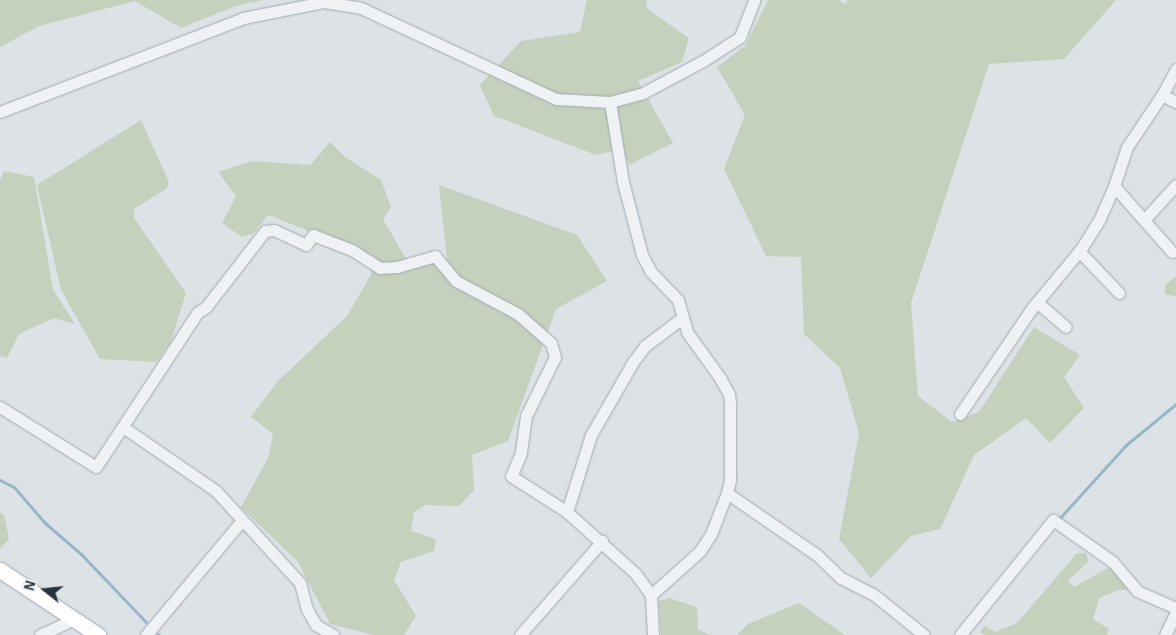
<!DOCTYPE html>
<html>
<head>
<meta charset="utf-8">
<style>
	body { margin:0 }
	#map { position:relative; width:1176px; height:635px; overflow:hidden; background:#dce2e6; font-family:"Alegreya Sans",sans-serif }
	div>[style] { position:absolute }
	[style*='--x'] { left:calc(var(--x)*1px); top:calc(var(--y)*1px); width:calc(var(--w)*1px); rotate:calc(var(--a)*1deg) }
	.green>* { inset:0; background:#c5d0bd }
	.stream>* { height:3px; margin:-1.5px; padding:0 1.5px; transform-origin:1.5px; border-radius:1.5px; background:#96b7c6 }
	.roads { filter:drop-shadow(0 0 1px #a2aab0) drop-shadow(0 0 1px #a2aab0) }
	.minor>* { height:11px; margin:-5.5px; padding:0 5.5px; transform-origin:5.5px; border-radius:5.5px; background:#eef2f4 }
	.secondary>* { height:15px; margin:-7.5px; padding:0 7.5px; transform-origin:7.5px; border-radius:7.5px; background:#fff }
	span { translate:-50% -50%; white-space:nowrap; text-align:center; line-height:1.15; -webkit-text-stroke:4px #ebf0f4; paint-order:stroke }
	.north { position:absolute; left:20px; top:565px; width:50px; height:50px; -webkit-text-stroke:4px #ebf0f4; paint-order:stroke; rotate:286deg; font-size:14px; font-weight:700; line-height:20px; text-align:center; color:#26323c }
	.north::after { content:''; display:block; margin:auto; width:18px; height:22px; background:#26323c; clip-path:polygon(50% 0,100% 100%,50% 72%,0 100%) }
</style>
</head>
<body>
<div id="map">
	<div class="green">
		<i style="clip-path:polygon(0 0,264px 0,236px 6px,181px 28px,135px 1px,39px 26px,0 47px)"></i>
		<i style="clip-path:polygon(587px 0,647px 0,646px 8px,689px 38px,682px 62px,638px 81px,673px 143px,629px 165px,623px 149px,596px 155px,494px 116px,480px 85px,521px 41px,580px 32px)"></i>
		<i style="clip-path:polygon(768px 0,838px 0,846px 4px,847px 0,1116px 0,1064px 59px,989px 64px,911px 303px,918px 396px,952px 422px,979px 412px,1034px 327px,1080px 355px,1064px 377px,1084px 408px,1050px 443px,1026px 418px,974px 455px,940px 529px,911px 536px,871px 578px,839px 539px,859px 433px,840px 368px,804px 334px,801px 257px,766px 256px,724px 169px,745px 115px,717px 67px,745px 46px)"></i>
		<i style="clip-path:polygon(141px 120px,169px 182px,166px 189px,134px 209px,134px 218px,186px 293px,171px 341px,156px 362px,100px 359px,61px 290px,37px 185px)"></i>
		<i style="clip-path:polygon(330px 142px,345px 157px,381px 180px,391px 207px,383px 219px,410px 266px,447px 260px,439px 185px,577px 235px,607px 281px,556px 309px,508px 441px,472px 455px,474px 490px,459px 506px,426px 505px,414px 512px,411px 531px,436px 539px,434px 551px,401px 562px,394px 580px,416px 616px,404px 635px,374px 635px,330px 624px,298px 562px,241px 507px,268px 458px,273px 434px,251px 417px,277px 382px,347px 316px,372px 273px,368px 265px,304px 229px,268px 215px,254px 233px,242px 237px,222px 223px,236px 196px,218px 172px,252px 161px,310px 165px)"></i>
		<i style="clip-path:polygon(4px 171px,34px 177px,53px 290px,75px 324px,54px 318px,19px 334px,7px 358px,0 356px,0 181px)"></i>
		<i style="clip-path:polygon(1176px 276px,1176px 296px,1165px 294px,1165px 285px)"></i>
		<i style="clip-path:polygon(0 512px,4px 515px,9px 539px,0 549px)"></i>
		<i style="clip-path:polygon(1077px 553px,1086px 553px,1088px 562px,1068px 581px,1074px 587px,1110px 567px,1129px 590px,1118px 590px,1099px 598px,1093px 619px,1109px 629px,1107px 635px,985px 635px,980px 632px,984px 626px,995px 632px,1017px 623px)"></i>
		<i style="clip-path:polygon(669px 598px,697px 607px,698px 629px,710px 635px,661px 635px,659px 601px)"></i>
		<i style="clip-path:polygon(799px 603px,845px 635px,737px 635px,748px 624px)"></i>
	</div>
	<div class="stream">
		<i style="--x:0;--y:480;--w:16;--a:27"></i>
		<i style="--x:14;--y:487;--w:48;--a:49.3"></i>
		<i style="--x:45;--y:523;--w:48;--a:40.7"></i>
		<i style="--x:81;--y:554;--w:94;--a:46.3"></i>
		<i style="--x:1057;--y:521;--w:103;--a:-47.8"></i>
		<i style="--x:1126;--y:445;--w:65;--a:-39.4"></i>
		<i style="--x:158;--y:634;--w:1;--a:45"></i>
	</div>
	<div class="roads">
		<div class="minor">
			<i style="--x:1176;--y:69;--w:30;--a:118"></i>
			<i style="--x:1162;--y:95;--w:16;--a:27"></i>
			<i style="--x:1162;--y:95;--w:63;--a:123.9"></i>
			<i style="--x:1127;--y:147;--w:41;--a:108.4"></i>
			<i style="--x:1114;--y:186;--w:88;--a:48.7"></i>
			<i style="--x:610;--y:102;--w:81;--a:80.8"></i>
			<i style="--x:623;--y:182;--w:75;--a:75.4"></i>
			<i style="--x:642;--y:255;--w:19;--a:62"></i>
			<i style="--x:651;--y:272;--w:39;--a:46"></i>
			<i style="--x:678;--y:300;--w:33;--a:74"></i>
			<i style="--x:687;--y:332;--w:57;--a:54.3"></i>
			<i style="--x:720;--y:378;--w:18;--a:61"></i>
			<i style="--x:729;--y:394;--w:9;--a:84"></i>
			<i style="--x:730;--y:403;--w:77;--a:90"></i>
			<i style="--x:730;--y:480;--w:13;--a:103"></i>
			<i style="--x:727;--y:493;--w:44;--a:111.3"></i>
			<i style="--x:711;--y:534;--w:20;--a:123"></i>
			<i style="--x:700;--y:551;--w:66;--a:138.1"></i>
			<i style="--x:651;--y:595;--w:40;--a:87.1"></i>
			<i style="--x:0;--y:112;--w:261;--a:-21.1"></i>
			<i style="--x:243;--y:18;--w:83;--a:-11.2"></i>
			<i style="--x:324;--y:2;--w:37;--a:9"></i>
			<i style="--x:361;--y:8;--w:215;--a:25"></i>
			<i style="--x:556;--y:99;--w:54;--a:3.2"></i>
			<i style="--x:610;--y:102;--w:34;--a:-15"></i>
			<i style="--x:643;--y:93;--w:68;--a:-28.1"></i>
			<i style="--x:703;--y:61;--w:44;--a:-33"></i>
			<i style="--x:740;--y:37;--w:40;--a:-69"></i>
			<i style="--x:1144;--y:220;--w:47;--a:-47.6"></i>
			<i style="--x:1079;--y:251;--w:58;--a:46.4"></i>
			<i style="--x:1037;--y:302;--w:38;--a:41"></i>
			<i style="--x:0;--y:407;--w:113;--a:32"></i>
			<i style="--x:96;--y:467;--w:184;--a:-56.7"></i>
			<i style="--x:197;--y:313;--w:11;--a:-34"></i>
			<i style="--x:206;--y:307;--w:96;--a:-52.2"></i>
			<i style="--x:265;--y:231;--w:9;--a:-6"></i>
			<i style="--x:274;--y:230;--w:35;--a:25"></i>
			<i style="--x:306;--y:245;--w:12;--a:-55"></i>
			<i style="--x:313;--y:235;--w:42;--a:21"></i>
			<i style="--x:352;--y:250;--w:33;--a:33"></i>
			<i style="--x:380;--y:268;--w:17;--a:-3"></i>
			<i style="--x:397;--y:267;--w:40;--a:-16"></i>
			<i style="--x:435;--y:256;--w:33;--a:50"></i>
			<i style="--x:456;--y:281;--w:70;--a:28"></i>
			<i style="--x:518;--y:314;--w:44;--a:41.3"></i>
			<i style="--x:551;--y:343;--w:15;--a:74"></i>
			<i style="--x:555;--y:357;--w:66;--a:116.2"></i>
			<i style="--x:526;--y:416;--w:37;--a:98"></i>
			<i style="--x:521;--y:453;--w:25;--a:113"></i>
			<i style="--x:511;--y:476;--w:67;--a:32.7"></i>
			<i style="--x:960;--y:414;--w:128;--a:-55.8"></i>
			<i style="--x:1032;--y:308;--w:77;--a:-50.3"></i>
			<i style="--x:1081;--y:249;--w:36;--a:-58"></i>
			<i style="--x:1100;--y:218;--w:35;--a:-66"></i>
			<i style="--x:123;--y:427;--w:113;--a:34.5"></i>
			<i style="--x:216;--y:491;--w:125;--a:47.6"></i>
			<i style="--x:300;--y:583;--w:27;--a:75"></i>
			<i style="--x:307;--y:609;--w:18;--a:61"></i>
			<i style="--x:316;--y:625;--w:20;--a:30"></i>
			<i style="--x:727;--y:493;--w:109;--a:34.6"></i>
			<i style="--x:817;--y:555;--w:33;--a:44"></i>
			<i style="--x:841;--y:578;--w:36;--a:27"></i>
			<i style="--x:873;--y:594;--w:65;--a:38.8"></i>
			<i style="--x:651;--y:595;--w:26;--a:-126"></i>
			<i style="--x:636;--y:574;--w:93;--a:-138.1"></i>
			<i style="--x:567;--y:512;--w:81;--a:-72.7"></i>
			<i style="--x:591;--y:435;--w:84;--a:-60.1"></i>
			<i style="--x:633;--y:362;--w:20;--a:-53"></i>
			<i style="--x:645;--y:346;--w:46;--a:-37.1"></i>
			<i style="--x:40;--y:635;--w:35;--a:-25"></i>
			<i style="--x:146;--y:635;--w:150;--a:-50.1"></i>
			<i style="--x:520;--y:635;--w:125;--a:-48.9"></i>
			<i style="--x:960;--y:635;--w:148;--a:-51"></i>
			<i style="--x:1053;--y:520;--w:73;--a:35"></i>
			<i style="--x:1113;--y:562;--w:38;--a:50"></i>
			<i style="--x:1137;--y:591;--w:43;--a:23.6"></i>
			<i style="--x:1165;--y:635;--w:25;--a:-64"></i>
		</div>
		<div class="secondary">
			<i style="--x:0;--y:570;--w:118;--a:33.6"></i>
		</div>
	</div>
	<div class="north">N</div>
</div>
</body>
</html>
